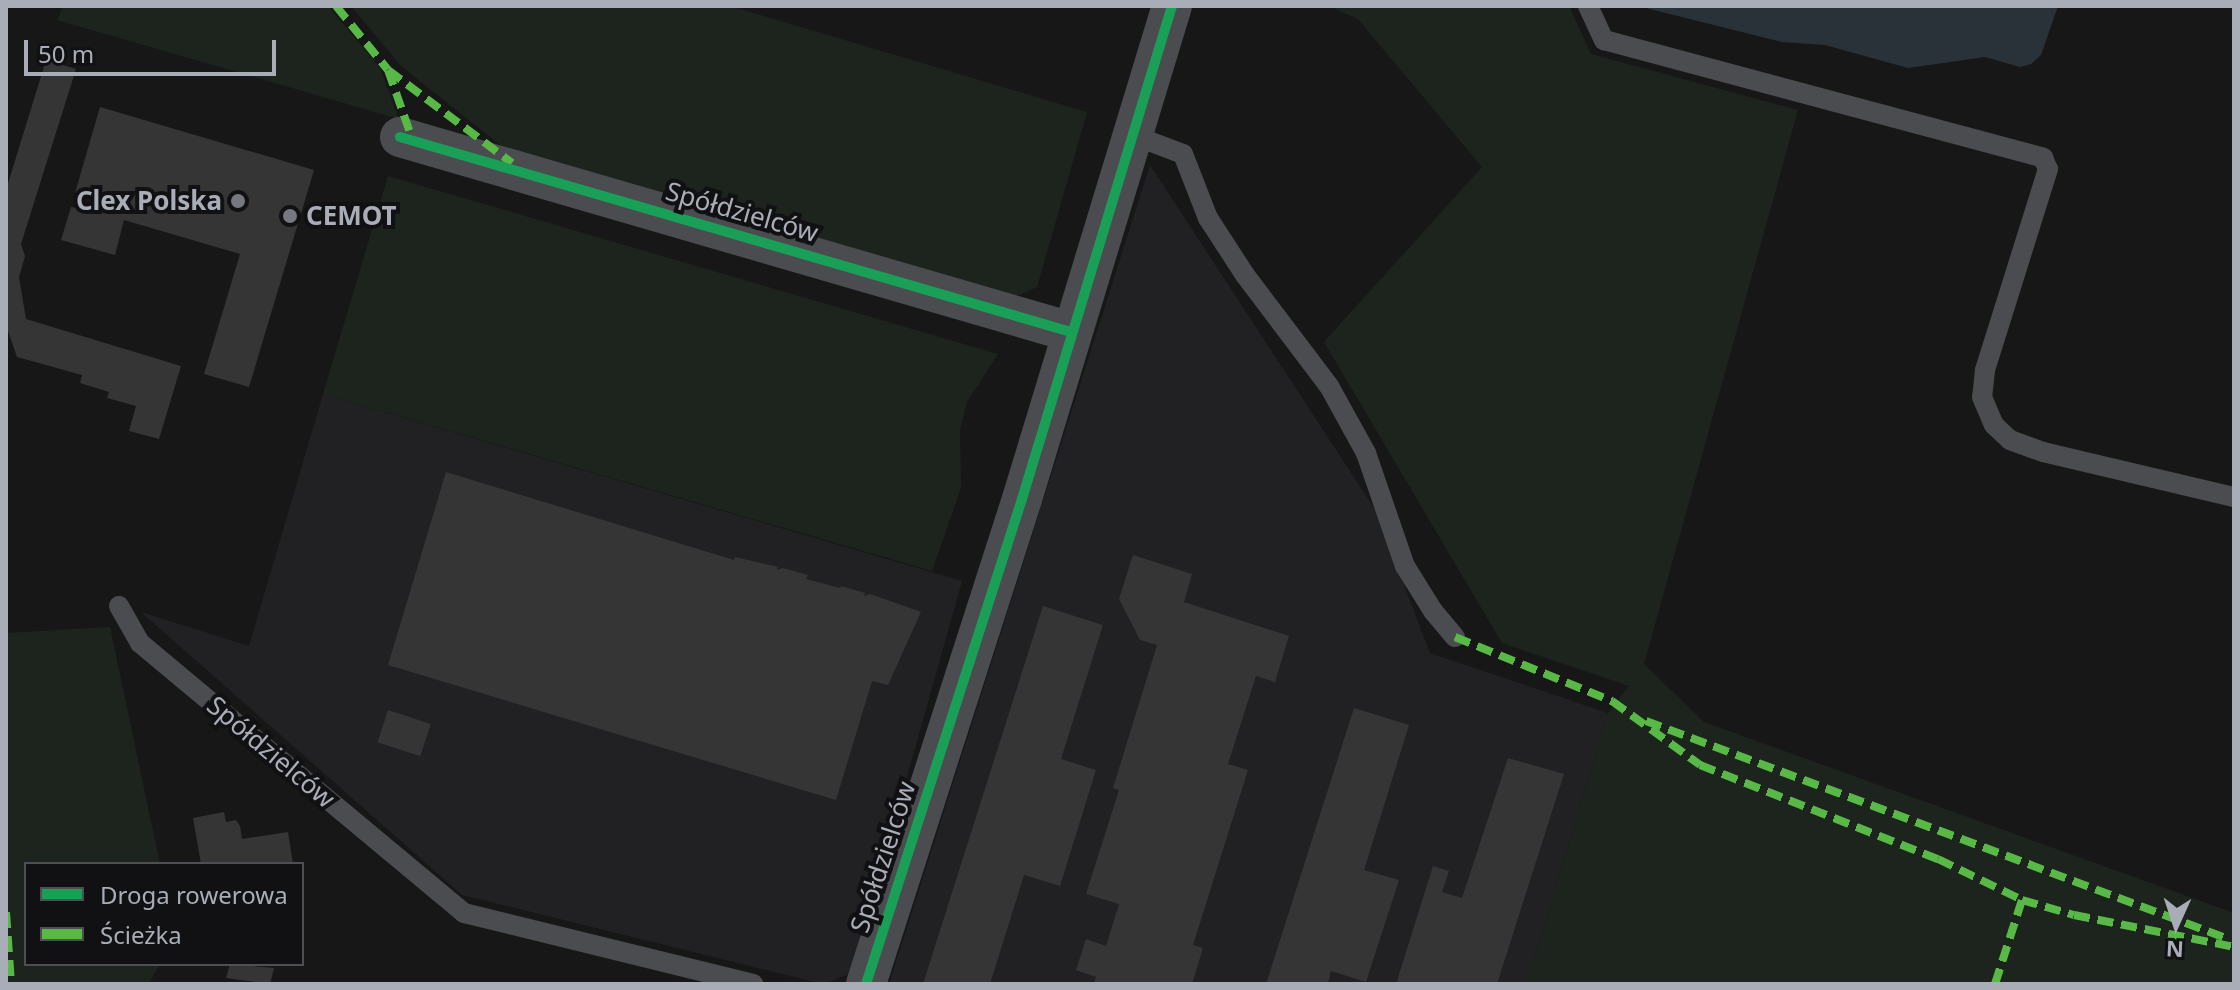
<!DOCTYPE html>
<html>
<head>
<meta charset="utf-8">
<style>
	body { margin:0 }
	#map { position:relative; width:2240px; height:990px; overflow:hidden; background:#171717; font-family:"Noto Sans",sans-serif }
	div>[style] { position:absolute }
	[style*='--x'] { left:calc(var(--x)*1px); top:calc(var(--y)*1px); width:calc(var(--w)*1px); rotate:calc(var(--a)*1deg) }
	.built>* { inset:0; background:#212123 }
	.green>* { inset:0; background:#1d241e }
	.water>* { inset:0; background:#2a3239 }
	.building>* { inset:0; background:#353536; transform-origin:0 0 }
	.lane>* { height:20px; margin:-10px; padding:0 10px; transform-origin:10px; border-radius:10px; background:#4b4c50 }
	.street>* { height:40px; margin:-20px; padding:0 20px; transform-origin:20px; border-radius:20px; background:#4b4c50 }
	.quiet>* { height:8px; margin-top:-4px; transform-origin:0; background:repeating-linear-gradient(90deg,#58b947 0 16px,transparent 0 24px) }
	.cycleway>* { height:10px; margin:-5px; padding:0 5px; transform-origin:5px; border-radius:5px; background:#1a9f57 }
	.dots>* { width:22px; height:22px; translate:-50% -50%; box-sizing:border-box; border:4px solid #111113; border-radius:50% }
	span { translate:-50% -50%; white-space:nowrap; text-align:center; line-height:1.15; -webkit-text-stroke:8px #111113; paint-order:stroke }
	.poi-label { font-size:26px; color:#a8adb8; font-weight:700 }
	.right { translate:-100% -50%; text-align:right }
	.left { translate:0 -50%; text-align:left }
	.street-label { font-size:26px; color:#a8adb8 }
	.frame { position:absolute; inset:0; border:8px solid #a8adb8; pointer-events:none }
	.legend { position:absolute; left:24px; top:862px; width:280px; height:104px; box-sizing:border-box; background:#111113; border:2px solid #4d4f55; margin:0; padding:10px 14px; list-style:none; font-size:24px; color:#a8adb8 }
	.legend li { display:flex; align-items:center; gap:16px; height:40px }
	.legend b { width:40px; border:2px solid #4d4f55 }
	.north { position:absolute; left:2136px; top:886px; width:80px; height:80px; -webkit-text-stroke:6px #111113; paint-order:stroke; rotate:183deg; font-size:22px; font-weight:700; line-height:32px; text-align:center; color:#a8adb8 }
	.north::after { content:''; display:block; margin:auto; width:28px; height:36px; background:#a8adb8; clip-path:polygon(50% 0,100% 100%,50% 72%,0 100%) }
	.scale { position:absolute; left:24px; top:40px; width:252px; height:36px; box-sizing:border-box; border:4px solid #a8adb8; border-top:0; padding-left:10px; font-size:24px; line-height:28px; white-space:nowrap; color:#a8adb8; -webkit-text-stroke:6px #111113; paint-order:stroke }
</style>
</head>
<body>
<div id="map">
	<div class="built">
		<i style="clip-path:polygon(1150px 165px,1376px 511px,1430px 653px,1608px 713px,1527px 984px,889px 984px)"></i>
		<i style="clip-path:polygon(323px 394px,962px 581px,852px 973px,823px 984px,462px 895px,141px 612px,249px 646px)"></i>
	</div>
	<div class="green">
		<i style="clip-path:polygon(63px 6px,328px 6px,380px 68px,399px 119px,57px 20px)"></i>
		<i style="clip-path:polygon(351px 6px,730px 6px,1087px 112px,1037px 287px,1008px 300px,518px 159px,402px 67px)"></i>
		<i style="clip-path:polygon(1329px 6px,1569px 6px,1591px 54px,1798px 110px,1644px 664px,1704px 722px,2234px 913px,2234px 984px,1527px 984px,1608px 713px,1629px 686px,1502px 643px,1324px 342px,1482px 167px,1358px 19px)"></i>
		<i style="clip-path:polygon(388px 176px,998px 354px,967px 402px,960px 430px,961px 488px,932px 571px,323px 394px)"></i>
		<i style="clip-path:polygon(110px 627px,160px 864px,26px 864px,26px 964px,160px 964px,149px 984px,6px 984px,6px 633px)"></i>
	</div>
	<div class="water">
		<i style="clip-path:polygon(1638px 6px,2058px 6px,2041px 55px,2031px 64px,2020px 67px,1985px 57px,1908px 68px,1825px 45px,1782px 42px)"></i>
	</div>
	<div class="building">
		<i style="clip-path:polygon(46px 60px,76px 69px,21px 244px,25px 256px,19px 277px,26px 319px,181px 366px,159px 439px,129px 431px,136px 406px,107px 398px,109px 392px,80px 383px,82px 375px,17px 357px,6px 325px,6px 190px)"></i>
		<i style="clip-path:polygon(100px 107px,314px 170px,249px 387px,204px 374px,240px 254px,124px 220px,115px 255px,61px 240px,71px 207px,94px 211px,97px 199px,75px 193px)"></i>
		<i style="clip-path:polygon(446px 472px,734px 560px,735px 557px,778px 567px,777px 570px,783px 568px,808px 575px,806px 579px,840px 588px,841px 586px,865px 593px,864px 596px,870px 594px,921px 612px,888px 685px,872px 681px,836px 800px,388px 665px)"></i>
		<i style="clip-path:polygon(1133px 555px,1192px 574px,1184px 602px,1289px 636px,1275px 682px,1256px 676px,1228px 764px,1248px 770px,1193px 945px,1203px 948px,1192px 984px,1094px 984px,1096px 977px,1076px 970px,1086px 939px,1106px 946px,1119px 904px,1086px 894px,1119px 790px,1113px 788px,1157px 645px,1140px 640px,1119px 599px)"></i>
		<i style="clip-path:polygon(1043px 606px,1103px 625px,1061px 759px,1096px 770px,1060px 886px,1024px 875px,990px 984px,923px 984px)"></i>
		<i style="clip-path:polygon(1354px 708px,1409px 725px,1364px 870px,1399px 880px,1366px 982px,1331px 971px,1328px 984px,1266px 984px)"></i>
		<i style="left:388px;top:710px;width:45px;height:34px;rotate:18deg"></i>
		<i style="clip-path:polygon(1508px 758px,1564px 774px,1497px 984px,1396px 984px,1433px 866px,1449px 871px,1442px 892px,1462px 898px)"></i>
		<i style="clip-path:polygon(224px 812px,226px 822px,236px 820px,240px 826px,242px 839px,288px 832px,293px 864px,201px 864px,193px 818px)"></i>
		<i style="clip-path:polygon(230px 964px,274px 968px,270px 984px,226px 978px)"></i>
	</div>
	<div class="lane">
		<i style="--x:1588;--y:6;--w:38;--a:65"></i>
		<i style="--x:1604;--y:40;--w:455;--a:15"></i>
		<i style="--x:2043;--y:158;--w:12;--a:66"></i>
		<i style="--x:2048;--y:169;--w:211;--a:107.4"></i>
		<i style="--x:1985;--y:370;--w:27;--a:96"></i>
		<i style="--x:1982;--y:397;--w:30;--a:67"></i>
		<i style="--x:1994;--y:425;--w:22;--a:43"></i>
		<i style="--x:2010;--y:440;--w:35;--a:20"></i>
		<i style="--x:2043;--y:452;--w:196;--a:13.3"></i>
		<i style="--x:1133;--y:135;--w:53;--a:20.8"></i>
		<i style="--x:1183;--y:154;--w:69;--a:68.7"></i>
		<i style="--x:1208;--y:218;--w:68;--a:57"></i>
		<i style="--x:1245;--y:275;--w:139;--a:52.9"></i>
		<i style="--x:1329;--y:386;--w:77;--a:61.1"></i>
		<i style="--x:1366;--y:453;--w:120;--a:71"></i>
		<i style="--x:1405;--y:566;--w:53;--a:58.1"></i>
		<i style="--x:1433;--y:611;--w:34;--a:50"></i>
		<i style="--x:119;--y:606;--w:43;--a:60.4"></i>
		<i style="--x:140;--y:643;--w:422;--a:39.8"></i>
		<i style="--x:464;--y:913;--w:298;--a:13.8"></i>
	</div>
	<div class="street">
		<i style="--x:400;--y:137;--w:699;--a:16.2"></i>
		<i style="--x:866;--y:984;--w:509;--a:-72.17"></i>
		<i style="--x:1022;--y:499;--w:515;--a:-73.08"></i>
	</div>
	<div class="quiet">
		<i style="--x:336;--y:6;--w:82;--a:50.9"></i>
		<i style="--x:388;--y:70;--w:155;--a:36.9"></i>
		<i style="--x:388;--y:70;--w:75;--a:70.6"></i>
		<i style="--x:6;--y:121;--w:1;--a:0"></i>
		<i style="--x:1455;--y:637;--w:170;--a:22.2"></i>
		<i style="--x:1612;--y:701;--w:109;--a:36"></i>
		<i style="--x:1700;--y:765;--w:256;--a:21.6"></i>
		<i style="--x:1938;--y:859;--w:93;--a:26"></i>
		<i style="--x:2022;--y:900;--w:54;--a:16.1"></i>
		<i style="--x:2074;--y:915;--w:163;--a:11.3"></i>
		<i style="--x:1646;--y:721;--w:619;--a:20.51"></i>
		<i style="--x:6;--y:912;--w:72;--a:86"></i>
		<i style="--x:1995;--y:984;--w:88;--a:-72.2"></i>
	</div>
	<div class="cycleway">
		<i style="--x:400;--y:137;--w:699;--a:16.2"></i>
		<i style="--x:866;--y:984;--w:509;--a:-72.17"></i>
		<i style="--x:1022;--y:499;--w:515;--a:-73.08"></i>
	</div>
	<div class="dots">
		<i style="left:238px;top:201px;background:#757880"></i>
		<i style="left:290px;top:216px;background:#757880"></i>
	</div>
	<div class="poi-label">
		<span class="right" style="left:222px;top:201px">Clex Polska</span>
		<span class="left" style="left:306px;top:216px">CEMOT</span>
	</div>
	<div class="street-label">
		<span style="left:742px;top:212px;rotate:16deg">Spółdzielców</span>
		<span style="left:271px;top:752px;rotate:40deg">Spółdzielców</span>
		<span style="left:883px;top:857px;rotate:-72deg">Spółdzielców</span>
	</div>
	<div class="frame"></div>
	<ul class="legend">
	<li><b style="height:10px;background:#1a9f57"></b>Droga rowerowa</li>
	<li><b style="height:10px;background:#58b947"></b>Ścieżka</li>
	</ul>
	<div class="north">N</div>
	<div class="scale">50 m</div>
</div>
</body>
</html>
